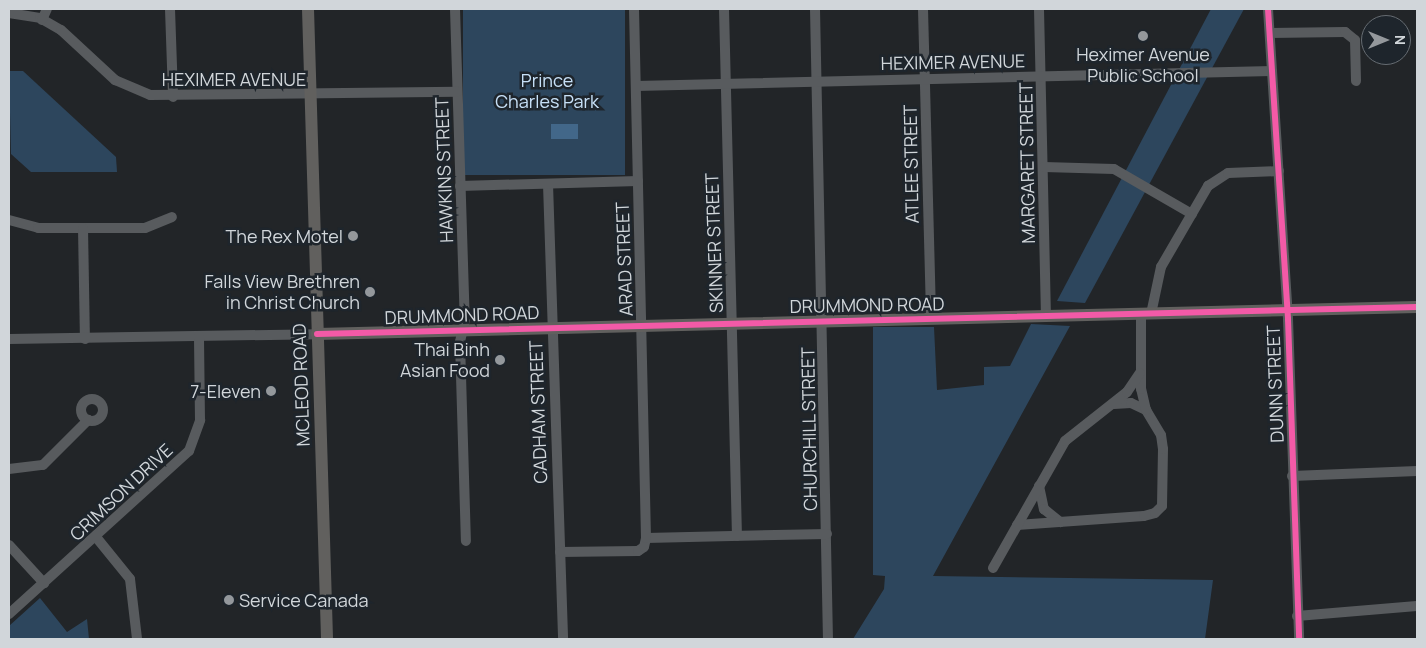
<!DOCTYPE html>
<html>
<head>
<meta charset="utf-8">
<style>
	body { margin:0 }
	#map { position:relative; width:1426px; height:648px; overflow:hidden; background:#222528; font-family:Manrope,sans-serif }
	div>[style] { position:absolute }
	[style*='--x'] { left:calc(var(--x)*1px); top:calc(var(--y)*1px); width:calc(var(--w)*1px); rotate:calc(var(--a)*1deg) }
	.green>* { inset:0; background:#2d465d; transform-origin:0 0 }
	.water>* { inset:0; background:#426789; transform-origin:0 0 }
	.minor>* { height:10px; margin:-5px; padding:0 5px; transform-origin:5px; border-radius:5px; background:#585b5e }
	.minor>.ring { margin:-5px; padding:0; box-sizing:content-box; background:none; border:10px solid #585b5e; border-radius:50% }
	.major>* { height:12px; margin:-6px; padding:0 6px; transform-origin:6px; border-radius:6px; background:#61605e }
	.cycleway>* { height:6px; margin:-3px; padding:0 3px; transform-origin:3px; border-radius:3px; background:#f35aa7 }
	.dots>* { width:14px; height:14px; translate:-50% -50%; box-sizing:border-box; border:2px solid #1e252c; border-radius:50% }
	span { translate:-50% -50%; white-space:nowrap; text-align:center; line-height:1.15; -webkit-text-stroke:5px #1e252c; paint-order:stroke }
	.poi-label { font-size:18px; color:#d1d6da }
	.right { translate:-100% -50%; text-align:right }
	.left { translate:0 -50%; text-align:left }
	.street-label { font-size:18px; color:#d1d6da }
	.park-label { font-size:18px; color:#c7e0f7 }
	.frame { position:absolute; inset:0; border:10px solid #d1d6da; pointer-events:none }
	.north { position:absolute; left:1361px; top:15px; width:50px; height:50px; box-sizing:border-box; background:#1e252c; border:1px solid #666c72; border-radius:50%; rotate:90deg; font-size:14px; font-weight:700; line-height:20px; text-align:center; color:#d1d6da }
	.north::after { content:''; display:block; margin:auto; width:18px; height:22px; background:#94989c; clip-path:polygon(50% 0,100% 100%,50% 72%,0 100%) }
</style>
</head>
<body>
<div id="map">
	<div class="green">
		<i style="left:463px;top:9px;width:162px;height:166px"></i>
		<i style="clip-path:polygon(1211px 9px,1244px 9px,1085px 303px,1057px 301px)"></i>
		<i style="clip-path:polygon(9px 71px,23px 71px,116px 157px,117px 172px,31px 172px,11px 154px)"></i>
		<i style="clip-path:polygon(1031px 324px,1070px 326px,933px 576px,1213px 580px,1205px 639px,853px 639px,884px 589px,885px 576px,873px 575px,873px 327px,934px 327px,937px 390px,984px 385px,984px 367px,1010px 366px)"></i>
		<i style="clip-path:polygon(40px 598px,67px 632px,87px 619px,89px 639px,9px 639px,9px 626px)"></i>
	</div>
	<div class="water">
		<i style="left:578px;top:124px;width:15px;height:27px;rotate:90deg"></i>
	</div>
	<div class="minor">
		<i style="--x:170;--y:9;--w:88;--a:88"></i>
		<i style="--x:455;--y:9;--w:311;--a:88.2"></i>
		<i style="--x:465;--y:320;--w:23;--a:103"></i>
		<i style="--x:460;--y:342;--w:199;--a:88.3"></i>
		<i style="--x:724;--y:9;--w:527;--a:88.59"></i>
		<i style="--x:815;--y:9;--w:630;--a:88.82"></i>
		<i style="--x:923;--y:9;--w:310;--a:88.5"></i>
		<i style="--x:1039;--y:9;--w:307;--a:88.7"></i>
		<i style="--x:1268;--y:9;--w:311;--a:86.3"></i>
		<i style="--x:1288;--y:319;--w:320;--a:88"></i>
		<i style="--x:9;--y:13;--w:31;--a:9"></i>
		<i style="--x:40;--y:18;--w:24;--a:30"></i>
		<i style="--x:61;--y:30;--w:74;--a:42.8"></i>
		<i style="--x:115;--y:80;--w:38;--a:23"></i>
		<i style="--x:150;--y:95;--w:307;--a:-0.6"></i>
		<i style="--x:42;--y:20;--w:12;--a:-66"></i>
		<i style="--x:1270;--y:33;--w:75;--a:-0.8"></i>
		<i style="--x:1345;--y:32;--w:13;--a:39"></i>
		<i style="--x:1355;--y:40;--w:41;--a:88.6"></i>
		<i style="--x:636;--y:86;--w:636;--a:-1.35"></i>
		<i style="--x:1044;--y:167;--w:70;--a:1.6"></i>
		<i style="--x:1114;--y:169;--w:90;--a:30"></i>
		<i style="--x:548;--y:184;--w:455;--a:88.1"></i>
		<i style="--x:460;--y:186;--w:178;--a:-1.6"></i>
		<i style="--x:9;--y:220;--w:30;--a:15"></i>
		<i style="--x:38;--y:228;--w:107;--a:0"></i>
		<i style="--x:145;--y:228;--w:29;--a:-22"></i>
		<i style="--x:83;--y:228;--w:111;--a:89"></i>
		<i style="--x:1151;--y:314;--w:48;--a:-78"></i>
		<i style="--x:1161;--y:267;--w:94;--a:-59.9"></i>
		<i style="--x:1208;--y:186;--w:24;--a:-33"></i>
		<i style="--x:1228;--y:173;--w:51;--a:-2.2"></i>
		<i style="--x:9;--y:339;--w:308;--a:-0.9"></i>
		<i class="ring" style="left:81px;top:399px;width:12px;height:12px"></i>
		<i style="--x:1114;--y:404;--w:17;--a:-3"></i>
		<i style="--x:1131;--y:403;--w:17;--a:25"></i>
		<i style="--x:9;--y:469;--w:34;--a:-7"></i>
		<i style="--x:43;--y:465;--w:64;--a:-45"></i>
		<i style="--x:1292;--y:476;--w:125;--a:-2.3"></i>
		<i style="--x:1039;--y:486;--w:24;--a:78"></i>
		<i style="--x:1044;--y:509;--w:21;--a:39"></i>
		<i style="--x:1017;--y:525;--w:127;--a:-4.1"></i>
		<i style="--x:1144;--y:516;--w:11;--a:-15"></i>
		<i style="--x:1155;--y:513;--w:10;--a:-45"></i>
		<i style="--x:1162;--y:506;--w:57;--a:-89"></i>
		<i style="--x:1163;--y:449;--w:14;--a:-98"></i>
		<i style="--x:1161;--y:435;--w:29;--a:-121"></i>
		<i style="--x:1146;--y:410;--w:22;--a:-103"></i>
		<i style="--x:1141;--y:389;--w:75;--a:-90"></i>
		<i style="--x:96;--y:537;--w:54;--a:51"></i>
		<i style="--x:130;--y:579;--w:60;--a:83.3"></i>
		<i style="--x:646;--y:538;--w:181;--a:-1.3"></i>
		<i style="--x:9;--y:545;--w:52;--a:47.4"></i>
		<i style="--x:560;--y:552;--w:78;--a:-0.7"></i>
		<i style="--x:638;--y:551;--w:7;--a:-34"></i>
		<i style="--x:644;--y:547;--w:9;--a:-77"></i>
		<i style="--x:646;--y:538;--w:529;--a:-91.3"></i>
		<i style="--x:993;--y:568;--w:146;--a:-60.4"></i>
		<i style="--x:1065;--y:441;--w:79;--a:-38.3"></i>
		<i style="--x:1127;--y:392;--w:23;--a:-56"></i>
		<i style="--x:9;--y:614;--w:243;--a:-42.2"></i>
		<i style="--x:189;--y:451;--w:33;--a:-70"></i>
		<i style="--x:200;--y:420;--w:84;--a:-90.7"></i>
		<i style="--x:1297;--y:616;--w:120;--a:-4.8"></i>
	</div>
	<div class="major">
		<i style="--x:308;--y:9;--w:630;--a:88.27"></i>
		<i style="--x:317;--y:334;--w:1100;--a:-1.41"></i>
	</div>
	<div class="cycleway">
		<i style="--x:1268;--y:9;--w:311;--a:86.3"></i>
		<i style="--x:1288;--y:319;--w:320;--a:88"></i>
		<i style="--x:317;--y:334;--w:1100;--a:-1.41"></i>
	</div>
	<div class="dots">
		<i style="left:1143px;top:36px;background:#94989c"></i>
		<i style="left:353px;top:236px;background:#94989c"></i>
		<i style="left:370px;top:292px;background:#94989c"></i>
		<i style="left:500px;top:360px;background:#94989c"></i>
		<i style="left:271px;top:391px;background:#94989c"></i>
		<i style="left:229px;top:600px;background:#94989c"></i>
	</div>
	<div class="poi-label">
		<span style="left:1143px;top:65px">Heximer Avenue<br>Public School</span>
		<span class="right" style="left:343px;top:236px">The Rex Motel</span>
		<span class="right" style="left:360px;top:292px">Falls View Brethren<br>in Christ Church</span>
		<span class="right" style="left:490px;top:360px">Thai Binh<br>Asian Food</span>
		<span class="right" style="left:261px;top:391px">7-Eleven</span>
		<span class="left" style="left:239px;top:600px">Service Canada</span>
	</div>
	<div class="street-label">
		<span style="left:953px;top:62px;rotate:-1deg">HEXIMER AVENUE</span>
		<span style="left:234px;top:79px">HEXIMER AVENUE</span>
		<span style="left:1027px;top:163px;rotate:-91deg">MARGARET STREET</span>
		<span style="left:911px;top:164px;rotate:-91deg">ATLEE STREET</span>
		<span style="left:444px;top:170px;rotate:-92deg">HAWKINS STREET</span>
		<span style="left:714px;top:243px;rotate:-92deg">SKINNER STREET</span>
		<span style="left:624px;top:259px;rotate:-92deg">ARAD STREET</span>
		<span style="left:867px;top:305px;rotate:-1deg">DRUMMOND ROAD</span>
		<span style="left:462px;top:315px;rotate:-2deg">DRUMMOND ROAD</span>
		<span style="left:1275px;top:384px;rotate:-92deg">DUNN STREET</span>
		<span style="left:301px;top:385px;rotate:-92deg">MCLEOD ROAD</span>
		<span style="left:538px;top:412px;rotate:-92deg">CADHAM STREET</span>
		<span style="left:809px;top:429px;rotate:-91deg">CHURCHILL STREET</span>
		<span style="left:121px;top:492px;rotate:-43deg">CRIMSON DRIVE</span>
	</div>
	<div class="park-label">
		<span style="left:547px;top:91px">Prince<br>Charles Park</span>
	</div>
	<div class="frame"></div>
	<div class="north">N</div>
</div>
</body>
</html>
